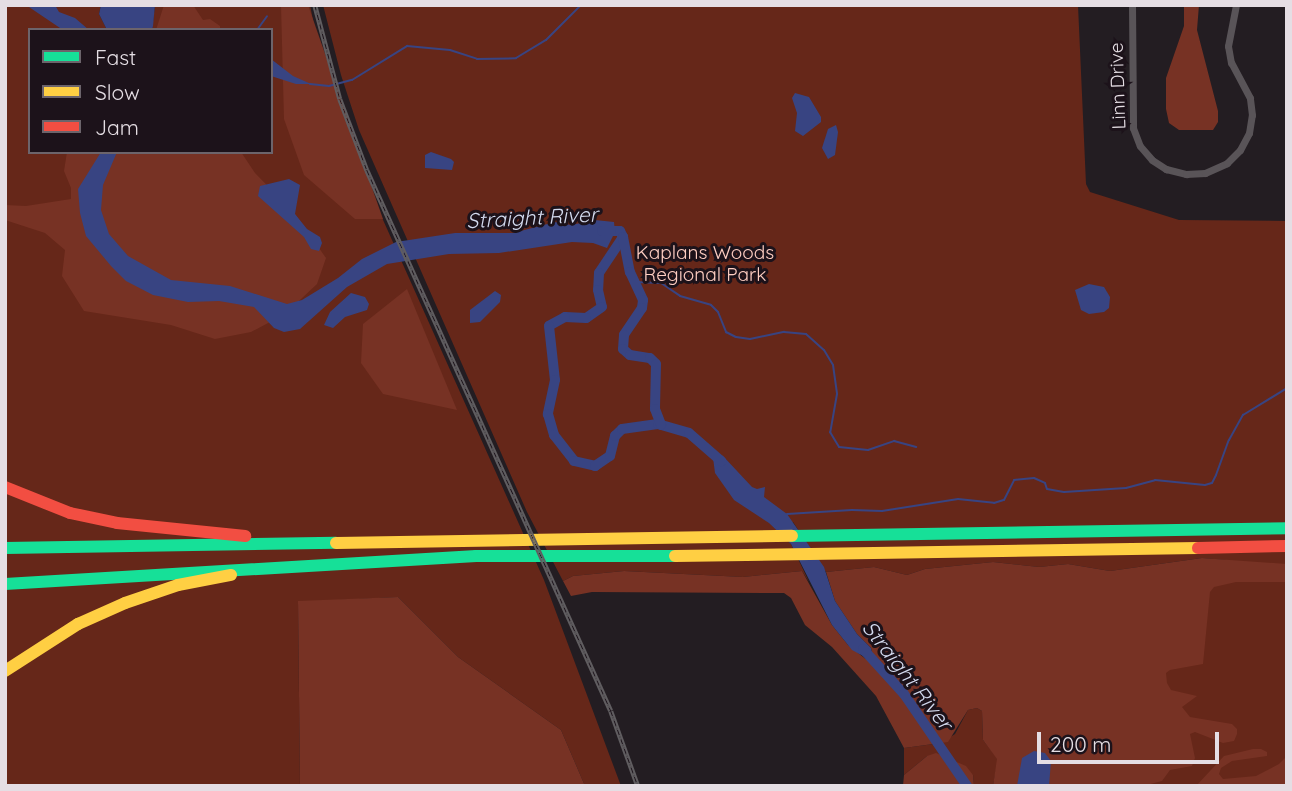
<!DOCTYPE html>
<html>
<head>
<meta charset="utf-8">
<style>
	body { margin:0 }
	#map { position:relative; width:1292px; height:791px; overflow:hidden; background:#231d22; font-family:Quicksand,sans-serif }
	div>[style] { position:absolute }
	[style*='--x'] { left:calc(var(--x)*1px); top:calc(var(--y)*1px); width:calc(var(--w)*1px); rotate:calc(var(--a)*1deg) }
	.green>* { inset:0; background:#662719 }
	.forest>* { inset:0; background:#773224 }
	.water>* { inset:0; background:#384482 }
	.stream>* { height:2px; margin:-1px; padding:0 1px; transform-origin:1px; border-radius:1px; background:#384482 }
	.river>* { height:10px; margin:-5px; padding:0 5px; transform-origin:5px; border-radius:5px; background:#384482 }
	.street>* { height:7px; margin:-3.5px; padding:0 3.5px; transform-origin:3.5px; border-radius:3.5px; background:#595458 }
	.fast>* { height:12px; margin:-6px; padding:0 6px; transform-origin:6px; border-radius:6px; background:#16e098 }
	.slow>* { height:12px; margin:-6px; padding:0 6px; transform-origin:6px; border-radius:6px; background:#ffcf43 }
	.jam>* { height:12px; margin:-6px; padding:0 6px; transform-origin:6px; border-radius:6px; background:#f24e42 }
	.rail>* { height:4.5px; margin-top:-2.25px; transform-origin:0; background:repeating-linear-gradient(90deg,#1c121a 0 5px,#605d60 0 10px); box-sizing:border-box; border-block:2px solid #605d60 }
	span { translate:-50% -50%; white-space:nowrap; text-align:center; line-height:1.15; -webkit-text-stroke:6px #1c121a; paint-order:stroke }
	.street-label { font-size:19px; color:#e5dee4 }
	.park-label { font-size:19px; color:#ffcec2 }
	.water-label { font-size:21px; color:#d3daee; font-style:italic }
	.frame { position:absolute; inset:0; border:7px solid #e5dee4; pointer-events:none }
	.legend { position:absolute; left:28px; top:28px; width:245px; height:126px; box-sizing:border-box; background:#1c121a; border:2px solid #6c646b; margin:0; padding:9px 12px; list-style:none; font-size:21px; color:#e5dee4 }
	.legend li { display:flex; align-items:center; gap:14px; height:35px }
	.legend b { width:35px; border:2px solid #6c646b }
	.scale { position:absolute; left:1037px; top:732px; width:182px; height:32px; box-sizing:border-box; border:4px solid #e5dee4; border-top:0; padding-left:9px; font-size:21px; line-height:24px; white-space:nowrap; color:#e5dee4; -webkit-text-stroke:5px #1c121a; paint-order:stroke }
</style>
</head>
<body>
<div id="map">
	<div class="green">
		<i style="clip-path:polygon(5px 5px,101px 5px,99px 14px,107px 30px,30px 30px,30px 152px,271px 152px,271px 30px,152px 30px,155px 5px,310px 5px,316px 35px,371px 193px,544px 580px,621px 786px,585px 786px,561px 730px,458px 657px,398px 597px,298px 602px,300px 786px,5px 786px)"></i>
		<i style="clip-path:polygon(323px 5px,1078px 5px,1086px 184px,1090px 192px,1179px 220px,1287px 221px,1287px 786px,1064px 786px,1139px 694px,1226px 560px,1202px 558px,1110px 571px,1068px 564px,1039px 567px,993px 562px,925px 569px,907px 575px,874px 567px,826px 572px,793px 522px,770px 523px,791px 544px,809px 582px,802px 571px,743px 577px,624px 571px,573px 576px,563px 581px,527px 512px,359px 130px,341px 75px)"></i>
		<i style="clip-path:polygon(977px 708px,982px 711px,983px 740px,998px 759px,993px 786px,974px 786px,973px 775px,927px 756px,904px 775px,904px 748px,941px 743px,955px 734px,968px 710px)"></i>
	</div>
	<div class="forest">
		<i style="clip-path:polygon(164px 5px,193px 5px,203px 20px,210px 19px,220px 26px,220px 30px,156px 30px)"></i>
		<i style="clip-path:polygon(281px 5px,308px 5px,383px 219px,355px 219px,304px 175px,284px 119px)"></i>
		<i style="clip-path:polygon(1184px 5px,1199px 5px,1197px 30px,1218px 111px,1218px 122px,1213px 130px,1179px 130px,1169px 123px,1166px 109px,1166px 78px,1184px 26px)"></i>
		<i style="clip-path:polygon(67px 152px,241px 152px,255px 173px,295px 214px,326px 258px,317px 284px,285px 314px,251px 332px,215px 339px,171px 325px,84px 311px,62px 276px,65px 250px,45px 233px,5px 220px,5px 205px,26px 206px,71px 199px,71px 188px,64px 171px)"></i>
		<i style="clip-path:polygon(407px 289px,457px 410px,383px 394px,361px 363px,363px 324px)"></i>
		<i style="clip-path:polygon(1202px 558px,1287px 564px,1287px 582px,1236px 582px,1214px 587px,1210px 592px,1203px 664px,1170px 670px,1166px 673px,1167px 683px,1171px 690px,1197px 696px,1182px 707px,1190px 717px,1232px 724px,1237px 729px,1237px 734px,1234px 741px,1223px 743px,1195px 732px,1190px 734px,1195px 758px,1192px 766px,1170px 770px,1162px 781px,1143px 786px,993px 786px,997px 759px,983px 740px,982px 711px,977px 708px,968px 710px,948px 742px,904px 748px,876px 696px,832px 647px,805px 625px,791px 598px,784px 593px,592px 592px,571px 596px,563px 581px,573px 576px,624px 571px,743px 577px,802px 571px,832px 625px,848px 645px,867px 660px,874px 661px,871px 648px,857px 634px,835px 601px,826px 572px,874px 567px,907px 575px,925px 569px,993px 562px,1039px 567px,1068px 564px,1110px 571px)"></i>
		<i style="clip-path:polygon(398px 597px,458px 657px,561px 730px,585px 786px,300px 786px,298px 601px)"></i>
		<i style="clip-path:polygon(1253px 749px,1261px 749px,1267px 752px,1267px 756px,1232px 761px,1221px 768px,1219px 774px,1223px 779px,1256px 776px,1279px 764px,1287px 756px,1287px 786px,1196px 786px,1224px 756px)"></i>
		<i style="clip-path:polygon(936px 753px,966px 766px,973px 775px,974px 786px,903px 786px,904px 775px,927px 756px)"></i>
	</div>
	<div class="water">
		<i style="clip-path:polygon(26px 5px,55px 5px,59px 12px,75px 18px,89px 30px,63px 30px)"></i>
		<i style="clip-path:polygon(101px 5px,155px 5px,153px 26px,152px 30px,107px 30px,99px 14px)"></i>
		<i style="clip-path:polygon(271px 59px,293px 76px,311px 84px,296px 84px,271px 76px)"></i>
		<i style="clip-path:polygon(795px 93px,809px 97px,821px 117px,821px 122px,803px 136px,795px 131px,797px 113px,792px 98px)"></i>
		<i style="clip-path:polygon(836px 125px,838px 132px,835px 155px,828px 159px,822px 148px,828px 129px)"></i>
		<i style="clip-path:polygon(101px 152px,117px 152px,103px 185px,101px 210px,109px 234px,128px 256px,171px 280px,230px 286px,287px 304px,302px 300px,338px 278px,362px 259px,396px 242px,455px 233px,513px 233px,555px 222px,571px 225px,595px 220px,614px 222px,615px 232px,607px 248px,593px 243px,572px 242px,499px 253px,449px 254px,387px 264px,347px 287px,300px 329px,284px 332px,274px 328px,254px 307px,219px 301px,188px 302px,153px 295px,126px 281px,111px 266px,86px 236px,80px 213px,78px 189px)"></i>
		<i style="clip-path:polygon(431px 152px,451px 159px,454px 162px,452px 170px,425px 168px,425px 155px)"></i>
		<i style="clip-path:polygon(289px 179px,300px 185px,295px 214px,307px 229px,320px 237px,322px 243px,319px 251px,311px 249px,304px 237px,258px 196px,260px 186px)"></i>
		<i style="clip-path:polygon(1089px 284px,1104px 287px,1110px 297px,1109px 308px,1104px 312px,1089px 314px,1081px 310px,1075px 290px)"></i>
		<i style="clip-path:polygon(495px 291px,501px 295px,500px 302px,480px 322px,470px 323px,470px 310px)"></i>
		<i style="clip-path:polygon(351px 293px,365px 297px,369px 304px,367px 310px,345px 317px,333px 328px,324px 325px,330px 312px)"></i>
		<i style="clip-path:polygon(712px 450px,723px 456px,752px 487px,757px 489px,765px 487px,764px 497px,787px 514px,824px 567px,835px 601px,857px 634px,871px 648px,874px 662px,852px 650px,832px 625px,791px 544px,769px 523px,734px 500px,715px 473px)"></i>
		<i style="clip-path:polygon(1034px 751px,1045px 753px,1051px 761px,1049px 786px,1017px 786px,1022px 758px)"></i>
	</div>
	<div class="stream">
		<i style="--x:257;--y:30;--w:17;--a:-54"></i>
		<i style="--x:310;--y:84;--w:19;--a:6"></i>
		<i style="--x:329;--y:86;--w:24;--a:-15"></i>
		<i style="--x:352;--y:80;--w:65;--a:-31.7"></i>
		<i style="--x:407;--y:46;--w:43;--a:5.3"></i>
		<i style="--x:450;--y:50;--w:28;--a:18"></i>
		<i style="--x:477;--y:59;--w:39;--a:-1"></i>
		<i style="--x:516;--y:58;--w:35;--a:-31"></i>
		<i style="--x:546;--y:40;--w:49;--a:-45"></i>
		<i style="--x:635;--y:282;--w:26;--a:2"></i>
		<i style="--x:661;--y:283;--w:23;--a:34"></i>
		<i style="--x:680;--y:296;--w:32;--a:16"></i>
		<i style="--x:711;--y:305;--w:10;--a:45"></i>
		<i style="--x:718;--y:312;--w:22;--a:68"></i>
		<i style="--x:726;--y:332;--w:11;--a:27"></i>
		<i style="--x:736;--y:337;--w:14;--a:8"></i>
		<i style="--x:750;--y:339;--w:35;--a:-12"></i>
		<i style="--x:784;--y:332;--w:22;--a:5"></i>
		<i style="--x:806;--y:334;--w:24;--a:42"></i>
		<i style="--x:824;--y:350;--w:17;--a:59"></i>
		<i style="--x:833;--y:365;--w:29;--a:82"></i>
		<i style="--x:837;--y:394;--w:39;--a:100"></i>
		<i style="--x:830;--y:432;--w:17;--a:59"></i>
		<i style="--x:839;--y:447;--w:29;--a:6"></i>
		<i style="--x:868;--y:450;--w:28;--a:-19"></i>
		<i style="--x:894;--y:441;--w:23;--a:15"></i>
		<i style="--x:787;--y:514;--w:65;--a:-3.5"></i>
		<i style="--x:852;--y:510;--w:30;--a:2"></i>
		<i style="--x:882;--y:511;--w:77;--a:-9"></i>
		<i style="--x:958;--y:499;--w:36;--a:6"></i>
		<i style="--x:994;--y:503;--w:10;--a:-17"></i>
		<i style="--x:1004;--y:500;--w:22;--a:-63"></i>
		<i style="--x:1014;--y:480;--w:20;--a:-6"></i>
		<i style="--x:1034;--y:478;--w:12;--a:24"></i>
		<i style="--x:1045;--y:483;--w:6;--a:72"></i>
		<i style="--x:1047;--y:489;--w:17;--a:10"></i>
		<i style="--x:1064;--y:492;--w:62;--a:-3.7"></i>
		<i style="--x:1126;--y:488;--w:30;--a:-15"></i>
		<i style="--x:1155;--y:480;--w:50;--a:5.7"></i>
		<i style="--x:1205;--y:485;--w:7;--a:-16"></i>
		<i style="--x:1212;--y:483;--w:9;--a:-63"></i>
		<i style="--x:1216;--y:475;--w:37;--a:-70"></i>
		<i style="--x:1229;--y:440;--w:29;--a:-61"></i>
		<i style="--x:1243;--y:415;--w:52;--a:-31.5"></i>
	</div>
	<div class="river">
		<i style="--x:602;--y:231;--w:18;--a:0"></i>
		<i style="--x:620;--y:231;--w:7;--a:63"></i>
		<i style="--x:623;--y:237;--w:43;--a:123.7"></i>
		<i style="--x:599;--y:273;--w:17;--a:93"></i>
		<i style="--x:598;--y:290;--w:17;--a:77"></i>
		<i style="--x:602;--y:307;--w:19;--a:145"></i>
		<i style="--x:586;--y:318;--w:21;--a:-177"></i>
		<i style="--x:565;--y:317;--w:18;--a:151"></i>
		<i style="--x:549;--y:326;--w:54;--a:83.7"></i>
		<i style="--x:555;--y:380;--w:35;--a:102"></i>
		<i style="--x:548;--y:414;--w:22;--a:74"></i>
		<i style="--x:554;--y:435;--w:33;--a:52"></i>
		<i style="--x:574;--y:461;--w:22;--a:13"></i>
		<i style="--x:595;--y:466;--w:18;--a:-34"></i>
		<i style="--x:610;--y:456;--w:21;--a:-76"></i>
		<i style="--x:615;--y:436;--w:10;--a:-45"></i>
		<i style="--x:622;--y:429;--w:36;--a:-8"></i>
		<i style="--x:658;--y:424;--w:32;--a:16"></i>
		<i style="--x:689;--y:433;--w:43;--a:41.2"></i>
		<i style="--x:623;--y:237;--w:36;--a:79"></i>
		<i style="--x:630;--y:272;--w:31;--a:65"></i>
		<i style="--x:643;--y:300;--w:8;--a:97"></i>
		<i style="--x:642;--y:308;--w:32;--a:124"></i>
		<i style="--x:624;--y:335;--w:14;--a:94"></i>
		<i style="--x:623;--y:349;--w:9;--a:41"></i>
		<i style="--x:630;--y:355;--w:20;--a:9"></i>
		<i style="--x:650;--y:358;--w:8;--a:45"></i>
		<i style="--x:656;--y:364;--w:45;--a:91.3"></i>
		<i style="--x:655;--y:409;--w:17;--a:69"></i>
		<i style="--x:863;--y:649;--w:61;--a:47.7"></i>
		<i style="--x:904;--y:694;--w:112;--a:55.6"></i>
	</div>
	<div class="street">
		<i style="--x:1132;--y:5;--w:123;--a:89.5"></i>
		<i style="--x:1133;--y:128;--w:19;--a:69"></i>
		<i style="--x:1140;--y:146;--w:18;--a:49"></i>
		<i style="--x:1152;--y:160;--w:17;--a:33"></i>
		<i style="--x:1166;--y:169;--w:21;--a:14"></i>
		<i style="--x:1186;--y:174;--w:19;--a:-3"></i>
		<i style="--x:1205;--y:173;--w:24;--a:-24"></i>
		<i style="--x:1227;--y:163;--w:18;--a:-45"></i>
		<i style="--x:1240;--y:150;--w:19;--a:-62"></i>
		<i style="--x:1249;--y:133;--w:18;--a:-81"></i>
		<i style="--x:1252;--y:115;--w:17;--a:-97"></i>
		<i style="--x:1250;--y:98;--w:40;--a:-118"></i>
		<i style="--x:1231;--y:63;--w:17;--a:-100"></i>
		<i style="--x:1228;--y:46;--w:42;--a:-79"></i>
	</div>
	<div class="fast">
		<i style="--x:792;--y:536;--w:495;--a:-0.9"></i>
		<i style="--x:5;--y:548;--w:331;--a:-0.9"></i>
		<i style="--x:5;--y:584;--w:472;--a:-3.4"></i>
		<i style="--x:476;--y:556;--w:199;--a:0"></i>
	</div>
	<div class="slow">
		<i style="--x:336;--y:543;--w:456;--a:-0.9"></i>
		<i style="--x:675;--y:556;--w:523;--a:-0.88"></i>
		<i style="--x:5;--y:671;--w:87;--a:-32.8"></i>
		<i style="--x:78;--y:624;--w:51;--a:-24.1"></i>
		<i style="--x:125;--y:603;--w:56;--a:-18.8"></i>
		<i style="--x:178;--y:585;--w:54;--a:-10.7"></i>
	</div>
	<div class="jam">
		<i style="--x:5;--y:487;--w:70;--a:21.8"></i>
		<i style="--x:70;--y:513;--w:48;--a:12"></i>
		<i style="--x:117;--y:523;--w:129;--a:5.8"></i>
		<i style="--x:1198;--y:548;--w:89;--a:-1.3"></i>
	</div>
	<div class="rail">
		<i style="--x:315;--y:5;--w:97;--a:75.1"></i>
		<i style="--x:340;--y:99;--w:76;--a:69.2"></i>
		<i style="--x:367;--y:170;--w:593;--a:65.72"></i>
		<i style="--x:611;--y:711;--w:80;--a:70.2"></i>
	</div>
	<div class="street-label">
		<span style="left:1118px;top:86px;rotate:-92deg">Linn Drive</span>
	</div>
	<div class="park-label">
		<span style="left:705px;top:264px">Kaplans Woods<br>Regional Park</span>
	</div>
	<div class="water-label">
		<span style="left:532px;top:217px;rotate:-3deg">Straight River</span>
		<span style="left:908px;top:675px;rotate:52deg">Straight River</span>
	</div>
	<div class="frame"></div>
	<ul class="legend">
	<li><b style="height:9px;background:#16e098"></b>Fast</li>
	<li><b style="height:9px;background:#ffcf43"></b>Slow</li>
	<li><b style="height:9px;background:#f24e42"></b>Jam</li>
	</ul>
	<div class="scale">200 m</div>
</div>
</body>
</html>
